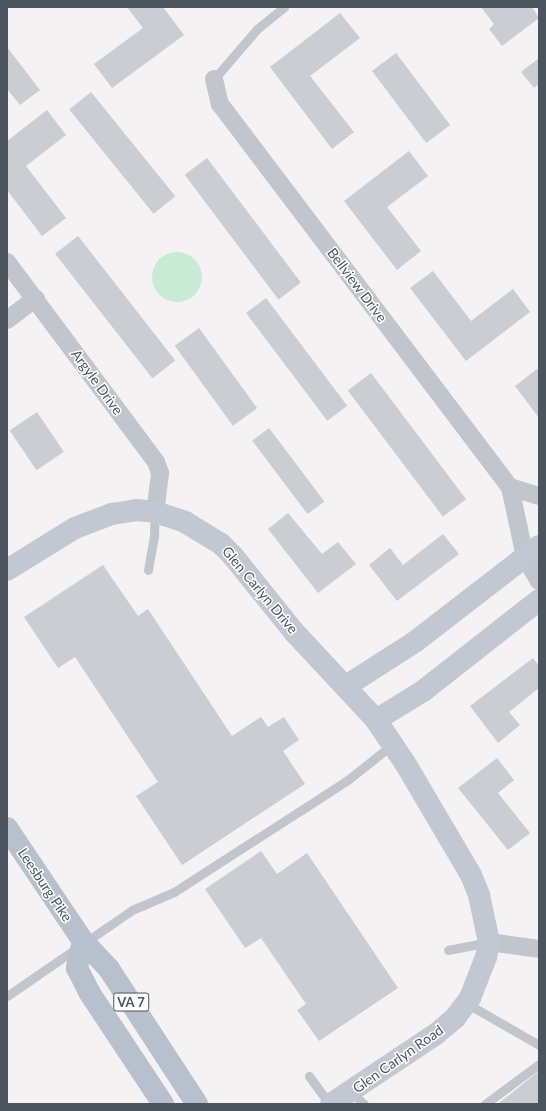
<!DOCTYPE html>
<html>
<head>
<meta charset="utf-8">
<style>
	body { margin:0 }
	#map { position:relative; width:546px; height:1111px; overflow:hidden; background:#f4f2f2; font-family:Lato,sans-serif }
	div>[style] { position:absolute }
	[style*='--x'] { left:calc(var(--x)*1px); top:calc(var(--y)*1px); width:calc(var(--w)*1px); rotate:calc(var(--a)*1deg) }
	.green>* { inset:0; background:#c8ebd5 }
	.round { border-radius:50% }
	.building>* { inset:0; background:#cacdd1; transform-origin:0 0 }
	.lane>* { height:9px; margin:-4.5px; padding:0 4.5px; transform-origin:4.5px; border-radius:4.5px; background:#c0c6cc }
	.street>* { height:18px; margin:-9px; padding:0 9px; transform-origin:9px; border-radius:9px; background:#c0c6cc }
	.secondary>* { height:22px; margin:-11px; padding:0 11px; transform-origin:11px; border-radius:11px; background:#c1c8d1 }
	.primary>* { height:22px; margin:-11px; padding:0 11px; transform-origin:11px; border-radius:11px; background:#b6c1cd }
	span { translate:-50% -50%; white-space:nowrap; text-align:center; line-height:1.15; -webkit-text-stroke:3px #fff; paint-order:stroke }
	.shield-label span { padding:1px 3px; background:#fff; border:1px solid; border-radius:3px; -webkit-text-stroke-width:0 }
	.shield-label { font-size:13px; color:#4c555d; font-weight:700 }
	.street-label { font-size:14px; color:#4c555d }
	.frame { position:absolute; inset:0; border:8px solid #4c555d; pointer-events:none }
</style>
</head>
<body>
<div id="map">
	<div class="green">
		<i class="round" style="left:152px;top:252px;width:50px;height:50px"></i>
	</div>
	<div class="building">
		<i style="clip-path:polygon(127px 7px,163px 7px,184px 35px,112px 88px,94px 64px,143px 28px)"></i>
		<i style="clip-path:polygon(481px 7px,532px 7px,539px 18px,502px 46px,489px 29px,494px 24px)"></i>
		<i style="clip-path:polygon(340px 13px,360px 38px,310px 76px,354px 132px,332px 149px,270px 67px)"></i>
		<i style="clip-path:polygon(7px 47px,40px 90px,20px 105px,7px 89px)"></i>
		<i style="left:396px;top:53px;width:90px;height:30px;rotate:53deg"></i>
		<i style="clip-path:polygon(539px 58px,539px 84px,534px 88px,521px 72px)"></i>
		<i style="left:91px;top:92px;width:134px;height:28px;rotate:51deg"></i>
		<i style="clip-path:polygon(47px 110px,66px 135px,26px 166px,66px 218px,42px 236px,7px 190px,7px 141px)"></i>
		<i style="clip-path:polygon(409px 151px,428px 176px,387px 207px,421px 251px,397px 270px,344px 201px)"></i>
		<i style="left:207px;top:158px;width:156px;height:28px;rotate:53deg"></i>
		<i style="left:78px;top:236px;width:158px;height:29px;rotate:52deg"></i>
		<i style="clip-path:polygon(433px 271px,471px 321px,513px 289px,530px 312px,466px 361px,410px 288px)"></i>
		<i style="left:266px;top:298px;width:135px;height:25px;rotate:53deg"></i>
		<i style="left:199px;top:328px;width:99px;height:30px;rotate:54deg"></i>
		<i style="clip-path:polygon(537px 369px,539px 372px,539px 418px,515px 386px)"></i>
		<i style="left:371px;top:373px;width:158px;height:29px;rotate:53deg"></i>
		<i style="left:37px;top:412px;width:48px;height:33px;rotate:56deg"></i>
		<i style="left:269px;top:428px;width:92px;height:21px;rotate:53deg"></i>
		<i style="clip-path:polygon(288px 513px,322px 554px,338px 542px,356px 564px,318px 593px,268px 529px)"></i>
		<i style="clip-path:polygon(443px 534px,459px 554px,397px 601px,369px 565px,390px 548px,403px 565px)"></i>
		<i style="clip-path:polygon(103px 565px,138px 616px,148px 609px,232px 736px,261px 717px,268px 727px,284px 717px,299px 740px,283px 751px,305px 784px,182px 865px,136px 796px,158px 782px,75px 657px,58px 668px,24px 617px)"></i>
		<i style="clip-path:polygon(533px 658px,539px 666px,539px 688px,509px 712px,520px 725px,498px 743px,470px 706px)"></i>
		<i style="clip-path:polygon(497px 758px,514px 780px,498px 793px,530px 833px,508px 850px,458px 788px)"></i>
		<i style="clip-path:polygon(261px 851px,277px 874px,307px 853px,398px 988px,319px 1041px,297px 1010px,306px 1004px,261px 938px,245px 948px,205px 889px)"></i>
		<i style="clip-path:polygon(539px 1071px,539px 1104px,498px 1104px)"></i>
	</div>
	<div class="lane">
		<i style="--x:214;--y:79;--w:66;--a:-49.3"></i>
		<i style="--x:257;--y:29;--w:35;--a:-39"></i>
		<i style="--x:148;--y:570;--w:35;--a:-80"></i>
		<i style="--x:154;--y:536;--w:24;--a:-88"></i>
		<i style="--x:448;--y:950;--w:42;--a:-11"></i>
		<i style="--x:7;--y:996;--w:152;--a:-34.5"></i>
		<i style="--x:132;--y:910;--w:46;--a:-23.2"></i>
		<i style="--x:174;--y:892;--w:157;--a:-32.8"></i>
		<i style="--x:306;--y:807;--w:51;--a:-33.1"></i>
		<i style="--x:349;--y:779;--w:56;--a:-38.5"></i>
		<i style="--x:466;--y:1003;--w:84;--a:29.9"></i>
		<i style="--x:309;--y:1076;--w:34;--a:54"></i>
		<i style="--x:351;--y:1092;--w:18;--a:43"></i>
		<i style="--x:485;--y:1104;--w:67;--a:-36.5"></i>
	</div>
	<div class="street">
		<i style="--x:214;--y:79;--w:26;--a:77"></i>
		<i style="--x:220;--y:104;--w:480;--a:52.9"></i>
		<i style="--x:510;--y:487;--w:72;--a:77.9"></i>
		<i style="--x:525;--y:557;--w:28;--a:60"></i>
		<i style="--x:7;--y:262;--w:249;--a:53.3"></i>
		<i style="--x:156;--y:462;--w:12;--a:70"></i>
		<i style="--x:160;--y:473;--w:39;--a:97"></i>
		<i style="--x:7;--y:320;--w:36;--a:-37"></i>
		<i style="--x:510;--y:487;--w:30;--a:17"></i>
		<i style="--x:489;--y:942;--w:50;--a:8"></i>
	</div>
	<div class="secondary">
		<i style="--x:7;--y:570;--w:80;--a:-31.7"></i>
		<i style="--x:75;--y:528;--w:40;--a:-21"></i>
		<i style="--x:112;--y:514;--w:25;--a:-9"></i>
		<i style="--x:137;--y:510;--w:18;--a:6"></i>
		<i style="--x:155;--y:512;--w:32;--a:18"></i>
		<i style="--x:185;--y:522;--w:42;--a:31.4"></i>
		<i style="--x:221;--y:544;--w:17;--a:45"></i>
		<i style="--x:233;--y:556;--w:99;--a:51.2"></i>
		<i style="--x:295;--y:633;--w:119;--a:47"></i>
		<i style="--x:376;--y:720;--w:52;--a:56"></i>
		<i style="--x:405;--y:763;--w:130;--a:59.5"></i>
		<i style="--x:471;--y:875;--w:22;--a:68"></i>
		<i style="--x:479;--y:895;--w:48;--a:78"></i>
		<i style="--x:489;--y:942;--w:15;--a:101"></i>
		<i style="--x:486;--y:957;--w:44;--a:111.3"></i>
		<i style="--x:470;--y:998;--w:25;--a:127"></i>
		<i style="--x:455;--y:1018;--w:25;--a:140"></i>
		<i style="--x:436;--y:1034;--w:126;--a:146.3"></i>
		<i style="--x:346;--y:686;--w:83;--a:-32.7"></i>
		<i style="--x:416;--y:641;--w:155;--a:-37.7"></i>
		<i style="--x:376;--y:720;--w:55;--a:-31.7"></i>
		<i style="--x:423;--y:691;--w:147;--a:-38.1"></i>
	</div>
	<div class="primary">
		<i style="--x:7;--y:828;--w:136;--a:56.1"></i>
		<i style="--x:83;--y:941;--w:38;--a:47"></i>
		<i style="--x:109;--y:969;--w:161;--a:56.9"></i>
		<i style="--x:83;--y:941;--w:28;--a:103"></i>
		<i style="--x:77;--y:968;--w:27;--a:63"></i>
		<i style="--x:89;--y:992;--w:134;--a:56.5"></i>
	</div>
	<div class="shield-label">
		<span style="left:131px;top:1002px">VA 7</span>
	</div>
	<div class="street-label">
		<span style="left:357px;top:285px;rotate:53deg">Bellview Drive</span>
		<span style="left:97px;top:382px;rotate:54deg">Argyle Drive</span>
		<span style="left:260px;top:590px;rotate:50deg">Glen Carlyn Drive</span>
		<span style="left:45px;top:885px;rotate:56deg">Leesburg Pike</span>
		<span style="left:398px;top:1059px;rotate:-35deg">Glen Carlyn Road</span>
	</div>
	<div class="frame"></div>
</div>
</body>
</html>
